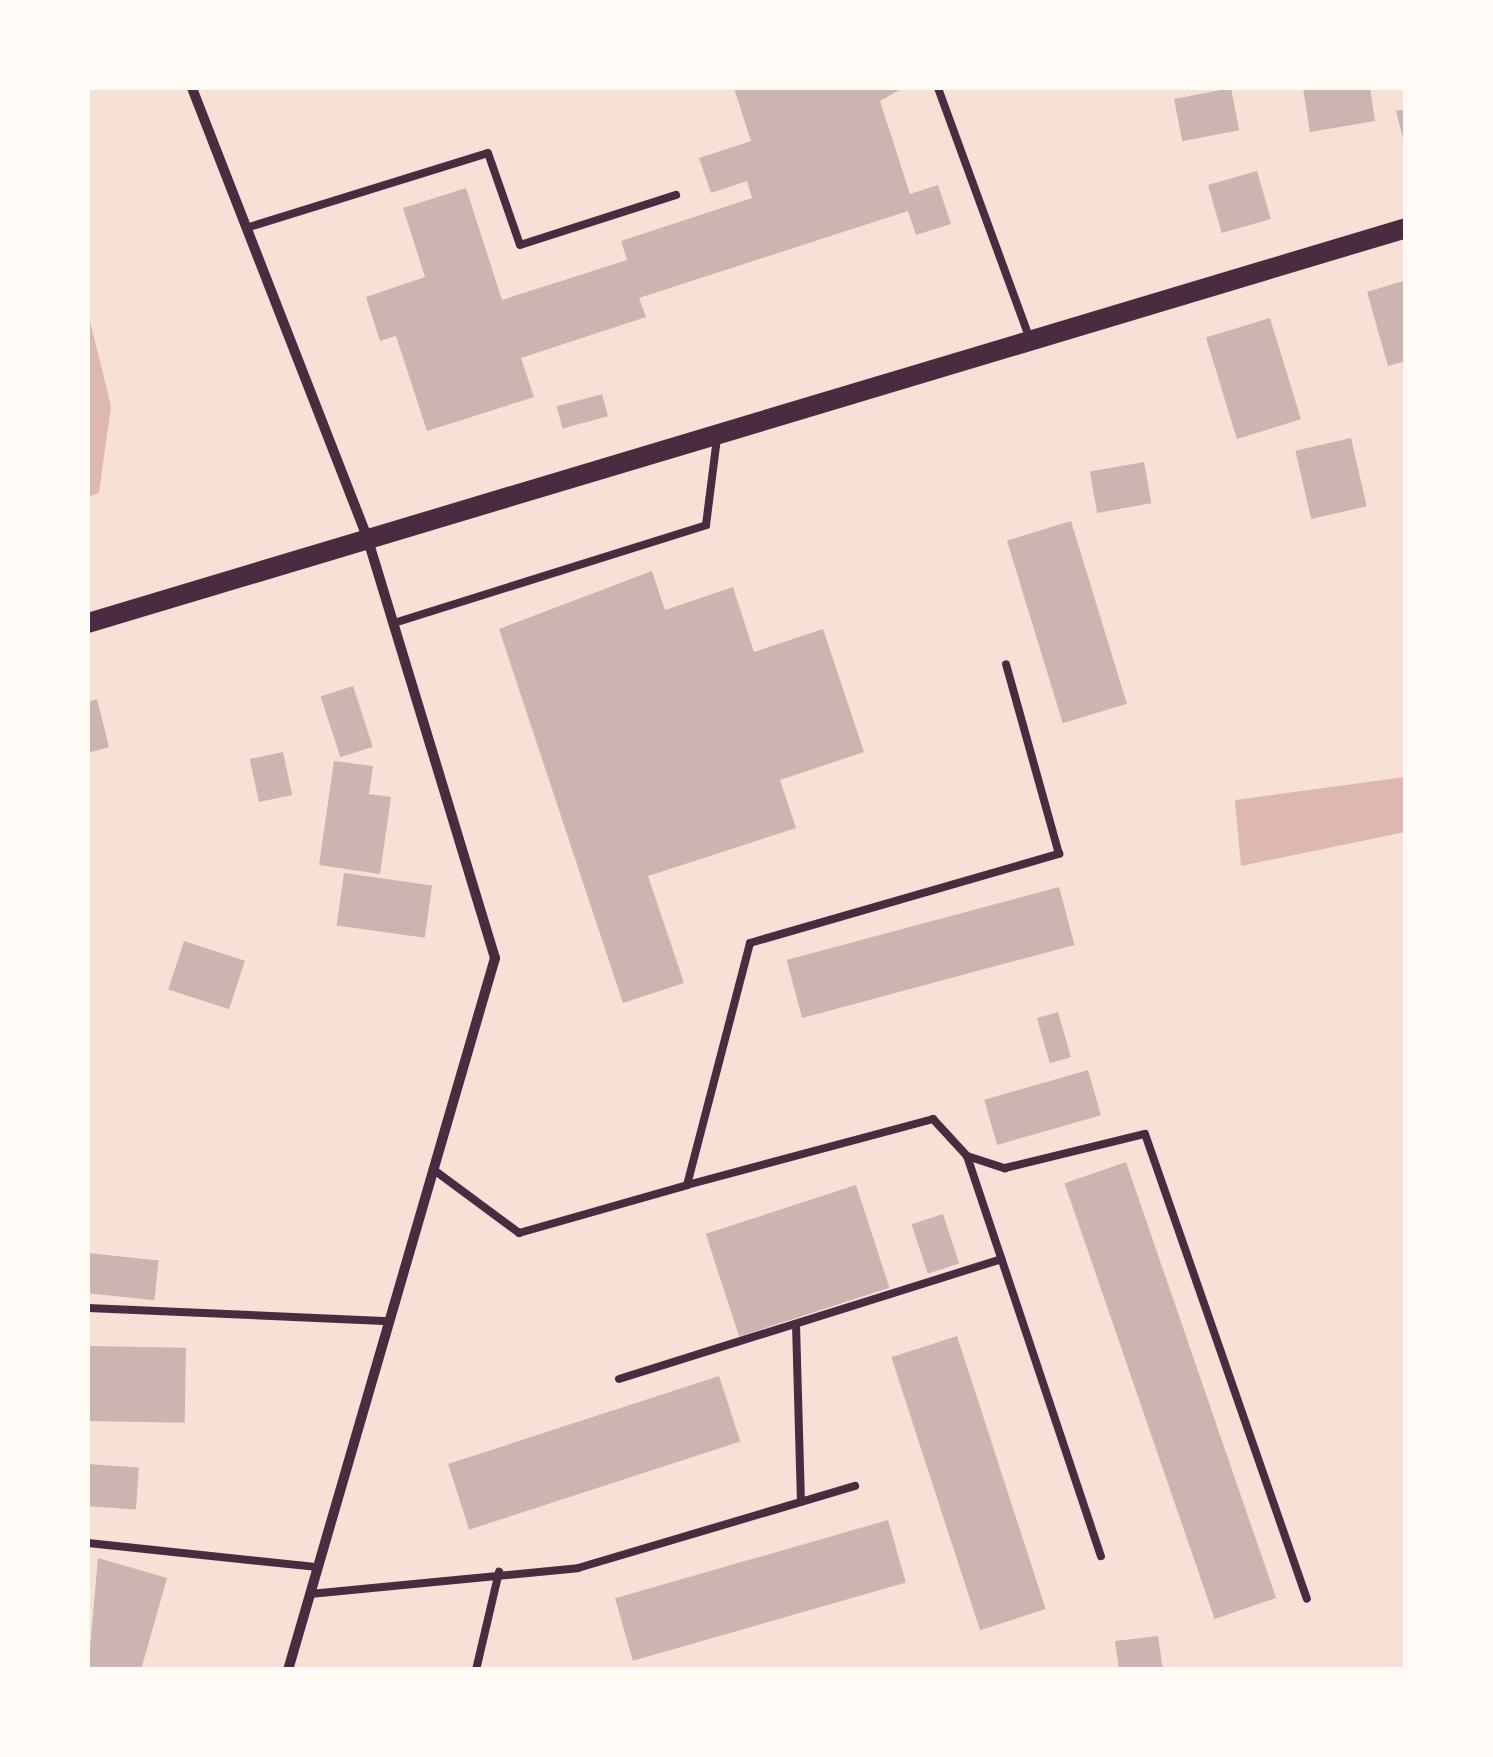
<!DOCTYPE html>
<html>
<head>
<meta charset="utf-8">
<style>
	body { margin:0 }
	#map { position:relative; width:1493px; height:1757px; overflow:hidden; background:#f7e1d7; font-family:"Nunito Sans",sans-serif }
	div>[style] { position:absolute }
	[style*='--x'] { left:calc(var(--x)*1px); top:calc(var(--y)*1px); width:calc(var(--w)*1px); rotate:calc(var(--a)*1deg) }
	.water>* { inset:0; background:#dcb8b0 }
	.building>* { inset:0; background:#ccb4b1; transform-origin:0 0 }
	.service>* { height:8px; margin:-4px; padding:0 4px; transform-origin:4px; border-radius:4px; background:#4a2c40 }
	.minor>* { height:10px; margin:-5px; padding:0 5px; transform-origin:5px; border-radius:5px; background:#4a2c40 }
	.secondary>* { height:20px; margin:-10px; padding:0 10px; transform-origin:10px; border-radius:10px; background:#4a2c40 }
	span { translate:-50% -50%; white-space:nowrap; text-align:center; line-height:1.15; -webkit-text-stroke:8px #fffaf5; paint-order:stroke }
	.frame { position:absolute; inset:0; border:90px solid #fffaf5; pointer-events:none }
</style>
</head>
<body>
<div id="map">
	<div class="water">
		<i style="clip-path:polygon(88px 313px,111px 406px,99px 493px,88px 497px)"></i>
		<i style="clip-path:polygon(1405px 777px,1405px 832px,1241px 866px,1235px 800px)"></i>
	</div>
	<div class="building">
		<i style="clip-path:polygon(734px 88px,903px 88px,880px 101px,910px 194px,938px 185px,951px 224px,916px 235px,908px 211px,639px 298px,646px 317px,521px 358px,534px 397px,427px 431px,396px 336px,380px 341px,366px 297px,425px 277px,403px 208px,466px 188px,502px 300px,627px 260px,621px 241px,752px 198px,747px 181px,711px 193px,699px 158px,751px 141px)"></i>
		<i style="left:1231px;top:88px;width:43px;height:58px;rotate:79deg"></i>
		<i style="clip-path:polygon(1303px 88px,1370px 88px,1375px 121px,1310px 132px)"></i>
		<i style="clip-path:polygon(1406px 109px,1406px 143px,1404px 143px,1396px 111px)"></i>
		<i style="left:1257px;top:171px;width:50px;height:51px;rotate:74deg"></i>
		<i style="clip-path:polygon(1406px 280px,1406px 361px,1388px 366px,1367px 292px)"></i>
		<i style="left:1270px;top:318px;width:106px;height:67px;rotate:73deg"></i>
		<i style="left:602px;top:394px;width:23px;height:47px;rotate:75deg"></i>
		<i style="left:1351px;top:438px;width:70px;height:57px;rotate:77deg"></i>
		<i style="left:1144px;top:462px;width:42px;height:55px;rotate:80deg"></i>
		<i style="left:1071px;top:521px;width:191px;height:67px;rotate:73deg"></i>
		<i style="clip-path:polygon(652px 571px,665px 610px,733px 587px,754px 652px,823px 629px,864px 752px,780px 780px,796px 828px,648px 876px,684px 983px,623px 1003px,499px 629px)"></i>
		<i style="left:353px;top:686px;width:64px;height:34px;rotate:72deg"></i>
		<i style="clip-path:polygon(97px 699px,109px 747px,88px 753px,88px 702px)"></i>
		<i style="left:283px;top:752px;width:44px;height:34px;rotate:78deg"></i>
		<i style="clip-path:polygon(334px 761px,373px 766px,369px 794px,391px 797px,380px 874px,319px 865px)"></i>
		<i style="left:344px;top:873px;width:89px;height:53px;rotate:8deg"></i>
		<i style="left:1059px;top:887px;width:60px;height:282px;rotate:75deg"></i>
		<i style="left:184px;top:941px;width:64px;height:51px;rotate:18deg"></i>
		<i style="left:1058px;top:1012px;width:47px;height:22px;rotate:74deg"></i>
		<i style="left:1088px;top:1070px;width:47px;height:108px;rotate:74deg"></i>
		<i style="left:1126px;top:1162px;width:461px;height:65px;rotate:71deg"></i>
		<i style="left:856px;top:1185px;width:108px;height:158px;rotate:72deg"></i>
		<i style="left:943px;top:1214px;width:52px;height:33px;rotate:72deg"></i>
		<i style="left:88px;top:1253px;width:71px;height:40px;rotate:6deg"></i>
		<i style="left:957px;top:1336px;width:287px;height:69px;rotate:72deg"></i>
		<i style="left:88px;top:1346px;width:98px;height:75px;rotate:1deg"></i>
		<i style="left:719px;top:1376px;width:69px;height:285px;rotate:72deg"></i>
		<i style="left:88px;top:1464px;width:51px;height:42px;rotate:4deg"></i>
		<i style="left:888px;top:1520px;width:65px;height:284px;rotate:74deg"></i>
		<i style="clip-path:polygon(98px 1558px,167px 1578px,141px 1670px,88px 1670px)"></i>
		<i style="clip-path:polygon(1158px 1636px,1163px 1670px,1119px 1670px,1115px 1641px)"></i>
	</div>
	<div class="service">
		<i style="--x:938;--y:88;--w:265;--a:69.9"></i>
		<i style="--x:246;--y:228;--w:253;--a:-17.2"></i>
		<i style="--x:488;--y:153;--w:97;--a:70.8"></i>
		<i style="--x:520;--y:245;--w:164;--a:-17.8"></i>
		<i style="--x:394;--y:623;--w:327;--a:-17.4"></i>
		<i style="--x:706;--y:525;--w:88;--a:-82.8"></i>
		<i style="--x:967;--y:1156;--w:40;--a:18"></i>
		<i style="--x:1005;--y:1168;--w:144;--a:-13.7"></i>
		<i style="--x:1145;--y:1134;--w:492;--a:70.8"></i>
		<i style="--x:434;--y:1170;--w:106;--a:36.5"></i>
		<i style="--x:519;--y:1233;--w:175;--a:-15.9"></i>
		<i style="--x:687;--y:1185;--w:250;--a:-75.4"></i>
		<i style="--x:750;--y:943;--w:322;--a:-16.1"></i>
		<i style="--x:1059;--y:854;--w:197;--a:-105.6"></i>
		<i style="--x:687;--y:1185;--w:255;--a:-15"></i>
		<i style="--x:933;--y:1119;--w:50;--a:47.4"></i>
		<i style="--x:967;--y:1156;--w:422;--a:71.5"></i>
		<i style="--x:88;--y:1308;--w:301;--a:2.5"></i>
		<i style="--x:796;--y:1324;--w:178;--a:88.4"></i>
		<i style="--x:619;--y:1379;--w:401;--a:-17.4"></i>
		<i style="--x:88;--y:1543;--w:231;--a:6"></i>
		<i style="--x:310;--y:1594;--w:269;--a:-5.5"></i>
		<i style="--x:578;--y:1568;--w:289;--a:-16.5"></i>
		<i style="--x:476;--y:1670;--w:101;--a:-76.8"></i>
	</div>
	<div class="minor">
		<i style="--x:192;--y:88;--w:485;--a:68.7"></i>
		<i style="--x:368;--y:540;--w:437;--a:73.1"></i>
		<i style="--x:495;--y:958;--w:741;--a:106.21"></i>
	</div>
	<div class="secondary">
		<i style="--x:88;--y:623;--w:1376;--a:-16.68"></i>
	</div>
	<div class="frame"></div>
</div>
</body>
</html>
